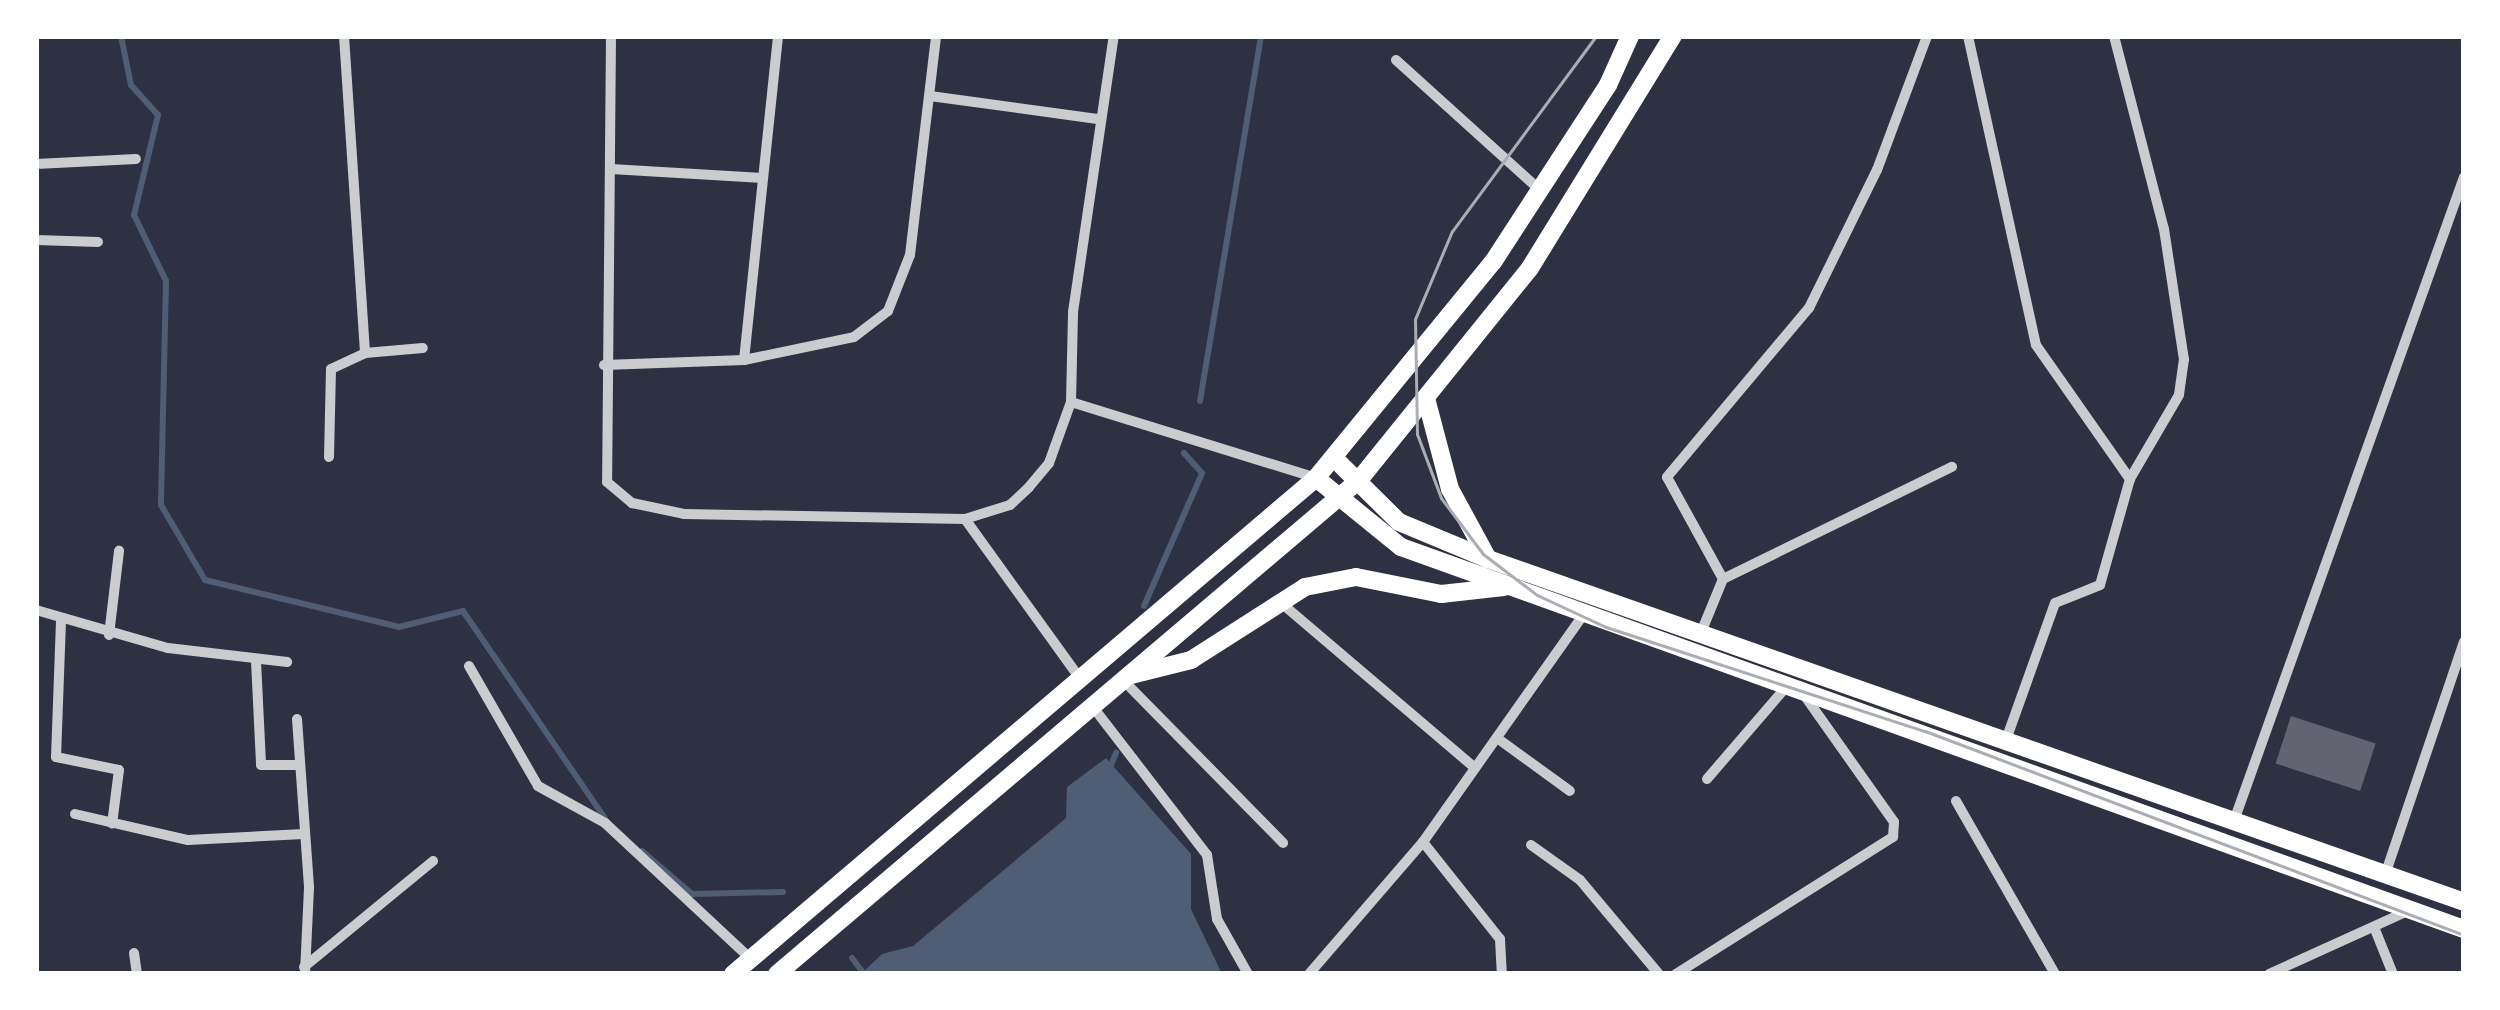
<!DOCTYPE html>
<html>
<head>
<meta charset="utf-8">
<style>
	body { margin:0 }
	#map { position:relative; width:2500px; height:1010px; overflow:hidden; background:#2d3142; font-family:"Noto Serif",serif }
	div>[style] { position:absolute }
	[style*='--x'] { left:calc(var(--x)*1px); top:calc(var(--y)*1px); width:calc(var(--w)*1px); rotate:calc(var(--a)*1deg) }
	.water>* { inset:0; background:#4f5d75 }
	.stream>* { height:6px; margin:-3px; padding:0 3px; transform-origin:3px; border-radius:3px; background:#4f5d75 }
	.building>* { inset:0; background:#626471; transform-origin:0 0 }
	.minor>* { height:10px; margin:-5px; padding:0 5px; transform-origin:5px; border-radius:5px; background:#caccd0 }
	.primary>* { height:18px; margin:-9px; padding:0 9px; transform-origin:9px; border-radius:9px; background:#fff }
	.trunk>* { height:18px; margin:-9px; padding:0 9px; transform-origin:9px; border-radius:9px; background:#fff }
	.tram>* { height:3px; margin:-1.5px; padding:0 1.5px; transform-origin:1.5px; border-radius:1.5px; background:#abadb3 }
	span { translate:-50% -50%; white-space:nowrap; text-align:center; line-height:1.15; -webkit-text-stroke:12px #fff; paint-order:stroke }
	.frame { position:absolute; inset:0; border:39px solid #fff; pointer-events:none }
</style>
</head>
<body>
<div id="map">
	<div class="water">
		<i style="clip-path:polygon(1106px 758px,1191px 854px,1191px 909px,1222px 974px,861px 974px,882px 954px,913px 946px,1066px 818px,1067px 787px)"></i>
	</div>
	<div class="stream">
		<i style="--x:121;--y:36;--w:50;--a:78.5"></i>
		<i style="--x:131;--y:85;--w:40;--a:48"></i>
		<i style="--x:158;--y:115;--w:103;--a:103.5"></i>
		<i style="--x:134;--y:215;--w:73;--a:64.1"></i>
		<i style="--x:166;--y:281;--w:224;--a:91.3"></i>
		<i style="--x:161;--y:505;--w:87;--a:59.6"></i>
		<i style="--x:205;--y:580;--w:200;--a:13.6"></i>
		<i style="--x:399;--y:627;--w:66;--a:-14"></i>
		<i style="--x:463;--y:611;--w:251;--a:55.6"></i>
		<i style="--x:1200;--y:401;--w:370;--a:-80.5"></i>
		<i style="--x:1144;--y:606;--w:145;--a:-66.4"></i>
		<i style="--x:1202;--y:473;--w:27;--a:-132"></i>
		<i style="--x:1108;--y:772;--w:21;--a:-67"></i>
		<i style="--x:642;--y:851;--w:66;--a:40.7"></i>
		<i style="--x:692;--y:894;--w:91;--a:-1.3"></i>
		<i style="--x:852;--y:958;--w:20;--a:53"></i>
	</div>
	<div class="building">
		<i style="left:2291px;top:716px;width:89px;height:50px;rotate:18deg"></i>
	</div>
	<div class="minor">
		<i style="--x:344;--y:36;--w:318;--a:86.2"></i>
		<i style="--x:611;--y:36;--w:446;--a:90.5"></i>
		<i style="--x:607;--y:482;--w:33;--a:40"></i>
		<i style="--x:632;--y:503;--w:53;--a:11.9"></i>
		<i style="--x:684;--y:514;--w:281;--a:1"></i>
		<i style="--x:965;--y:519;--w:47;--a:-17.3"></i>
		<i style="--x:1010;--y:505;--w:26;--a:-43"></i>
		<i style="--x:1029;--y:487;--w:31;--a:-50"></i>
		<i style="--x:1049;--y:463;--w:65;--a:-70.2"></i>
		<i style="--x:1071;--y:402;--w:90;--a:-88.7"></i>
		<i style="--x:1073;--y:312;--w:279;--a:-81.6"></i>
		<i style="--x:1968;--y:36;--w:316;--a:77.6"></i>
		<i style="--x:2036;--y:345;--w:164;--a:55"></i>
		<i style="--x:2130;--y:479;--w:110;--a:105.8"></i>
		<i style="--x:2100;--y:585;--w:48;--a:158.2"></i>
		<i style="--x:2055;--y:603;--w:145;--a:109.7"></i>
		<i style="--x:2114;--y:36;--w:199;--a:75.5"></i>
		<i style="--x:2164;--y:229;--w:132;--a:81.3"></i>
		<i style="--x:2184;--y:359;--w:36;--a:98"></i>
		<i style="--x:2179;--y:395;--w:97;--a:120.3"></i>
		<i style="--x:1396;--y:60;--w:194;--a:42.1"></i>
		<i style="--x:930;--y:96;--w:169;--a:7.8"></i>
		<i style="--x:36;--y:164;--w:100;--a:-2.9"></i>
		<i style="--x:611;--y:169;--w:152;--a:3.4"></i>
		<i style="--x:36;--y:240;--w:62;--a:1.8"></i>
		<i style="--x:744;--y:360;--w:326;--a:-84"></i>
		<i style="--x:604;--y:365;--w:140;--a:-2"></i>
		<i style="--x:744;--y:360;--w:112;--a:-11.8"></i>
		<i style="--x:854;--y:337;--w:43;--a:-37.4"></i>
		<i style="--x:888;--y:311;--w:60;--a:-68.6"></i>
		<i style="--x:910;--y:255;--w:221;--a:-83.2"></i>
		<i style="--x:1071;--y:402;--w:257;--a:17.2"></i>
		<i style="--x:329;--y:457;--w:88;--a:-88.7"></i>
		<i style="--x:331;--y:369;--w:38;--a:-25"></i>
		<i style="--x:365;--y:353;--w:58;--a:-4.9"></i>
		<i style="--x:965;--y:519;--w:200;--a:54.2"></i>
		<i style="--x:1723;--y:579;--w:255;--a:-26.1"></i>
		<i style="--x:1280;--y:602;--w:256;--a:40.4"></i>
		<i style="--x:36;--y:610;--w:137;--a:16.1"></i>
		<i style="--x:168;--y:648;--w:120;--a:6.7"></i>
		<i style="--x:61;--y:621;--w:136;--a:92.1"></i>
		<i style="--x:56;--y:757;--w:64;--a:11.7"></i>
		<i style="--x:119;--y:770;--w:54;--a:97.4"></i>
		<i style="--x:109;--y:635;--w:85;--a:-83.2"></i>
		<i style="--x:1700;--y:635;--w:61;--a:-67.7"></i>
		<i style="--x:1723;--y:579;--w:116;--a:-118.8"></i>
		<i style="--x:1667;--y:477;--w:221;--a:-50"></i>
		<i style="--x:1809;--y:308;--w:154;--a:-63.8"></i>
		<i style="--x:1877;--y:170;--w:143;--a:-69.5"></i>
		<i style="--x:256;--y:661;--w:104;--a:87.2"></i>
		<i style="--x:261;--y:765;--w:37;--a:0"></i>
		<i style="--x:469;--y:666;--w:138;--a:60.1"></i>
		<i style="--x:538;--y:786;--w:77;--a:28.9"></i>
		<i style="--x:605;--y:823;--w:200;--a:43"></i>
		<i style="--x:1124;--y:681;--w:227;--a:45.5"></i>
		<i style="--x:1093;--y:707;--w:187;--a:52.4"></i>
		<i style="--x:1207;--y:855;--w:65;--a:81.1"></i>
		<i style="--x:1217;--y:919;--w:63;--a:60.6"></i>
		<i style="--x:297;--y:719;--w:169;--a:85.9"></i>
		<i style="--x:309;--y:888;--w:86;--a:92.7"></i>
		<i style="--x:1497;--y:738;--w:90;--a:36"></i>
		<i style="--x:1707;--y:779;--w:123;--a:-49.3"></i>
		<i style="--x:1956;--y:801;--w:199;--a:60.2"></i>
		<i style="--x:75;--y:814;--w:116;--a:13"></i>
		<i style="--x:188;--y:840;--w:116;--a:-3"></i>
		<i style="--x:2235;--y:818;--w:681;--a:-70.34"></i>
		<i style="--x:1423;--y:842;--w:124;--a:51.6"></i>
		<i style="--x:1500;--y:939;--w:35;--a:87"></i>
		<i style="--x:1531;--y:845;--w:60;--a:35.5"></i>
		<i style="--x:1580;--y:880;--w:123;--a:50"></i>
		<i style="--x:2386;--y:872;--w:243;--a:-71.3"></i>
		<i style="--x:2374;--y:927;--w:51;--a:68"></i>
		<i style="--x:134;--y:953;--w:21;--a:82"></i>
		<i style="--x:304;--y:967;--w:167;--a:-39.4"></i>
		<i style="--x:1309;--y:974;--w:174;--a:-49.2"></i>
		<i style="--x:1423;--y:842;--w:279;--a:-54.8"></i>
		<i style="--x:1676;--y:974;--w:257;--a:-32.3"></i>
		<i style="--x:1893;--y:837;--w:15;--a:-86"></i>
		<i style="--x:1894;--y:822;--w:156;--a:-125.3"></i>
		<i style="--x:2269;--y:974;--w:153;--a:-24.4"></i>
	</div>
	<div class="primary">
		<i style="--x:1427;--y:402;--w:90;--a:75.2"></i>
		<i style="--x:1450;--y:489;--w:80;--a:61.5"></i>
		<i style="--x:1334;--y:458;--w:91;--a:44.6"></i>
		<i style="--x:1399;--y:522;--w:96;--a:22.6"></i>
		<i style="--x:1488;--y:559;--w:1035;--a:19.36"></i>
		<i style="--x:1316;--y:478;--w:109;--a:39.1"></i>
		<i style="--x:1401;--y:547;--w:1130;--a:19.77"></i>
		<i style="--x:1131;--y:675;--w:62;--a:-14"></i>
		<i style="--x:1191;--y:660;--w:135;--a:-32.6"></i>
		<i style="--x:1305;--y:587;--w:52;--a:-11.1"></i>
		<i style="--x:1356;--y:577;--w:87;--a:11.3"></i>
		<i style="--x:1441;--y:594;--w:63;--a:-6.3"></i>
	</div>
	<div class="trunk">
		<i style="--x:733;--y:974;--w:765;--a:-40.39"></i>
		<i style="--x:1316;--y:478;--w:279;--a:-50.7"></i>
		<i style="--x:1493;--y:262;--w:211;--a:-57"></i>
		<i style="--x:1608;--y:85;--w:54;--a:-65.8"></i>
		<i style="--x:777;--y:974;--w:763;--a:-40.32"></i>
		<i style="--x:1359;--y:480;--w:272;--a:-51.1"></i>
		<i style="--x:1530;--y:268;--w:273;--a:-58.4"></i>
	</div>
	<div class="tram">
		<i style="--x:1596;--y:36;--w:242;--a:126.4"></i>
		<i style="--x:1452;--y:231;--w:95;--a:112.8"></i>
		<i style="--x:1415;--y:319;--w:115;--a:89"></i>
		<i style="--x:1417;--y:434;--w:68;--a:69.4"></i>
		<i style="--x:1441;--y:498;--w:70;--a:53.1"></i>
		<i style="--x:1483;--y:554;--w:68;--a:37.2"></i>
		<i style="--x:1537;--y:595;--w:76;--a:24.9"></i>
		<i style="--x:1606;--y:627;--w:336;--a:18.1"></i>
		<i style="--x:1925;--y:731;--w:576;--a:20.73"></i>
	</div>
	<div class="frame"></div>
</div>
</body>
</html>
